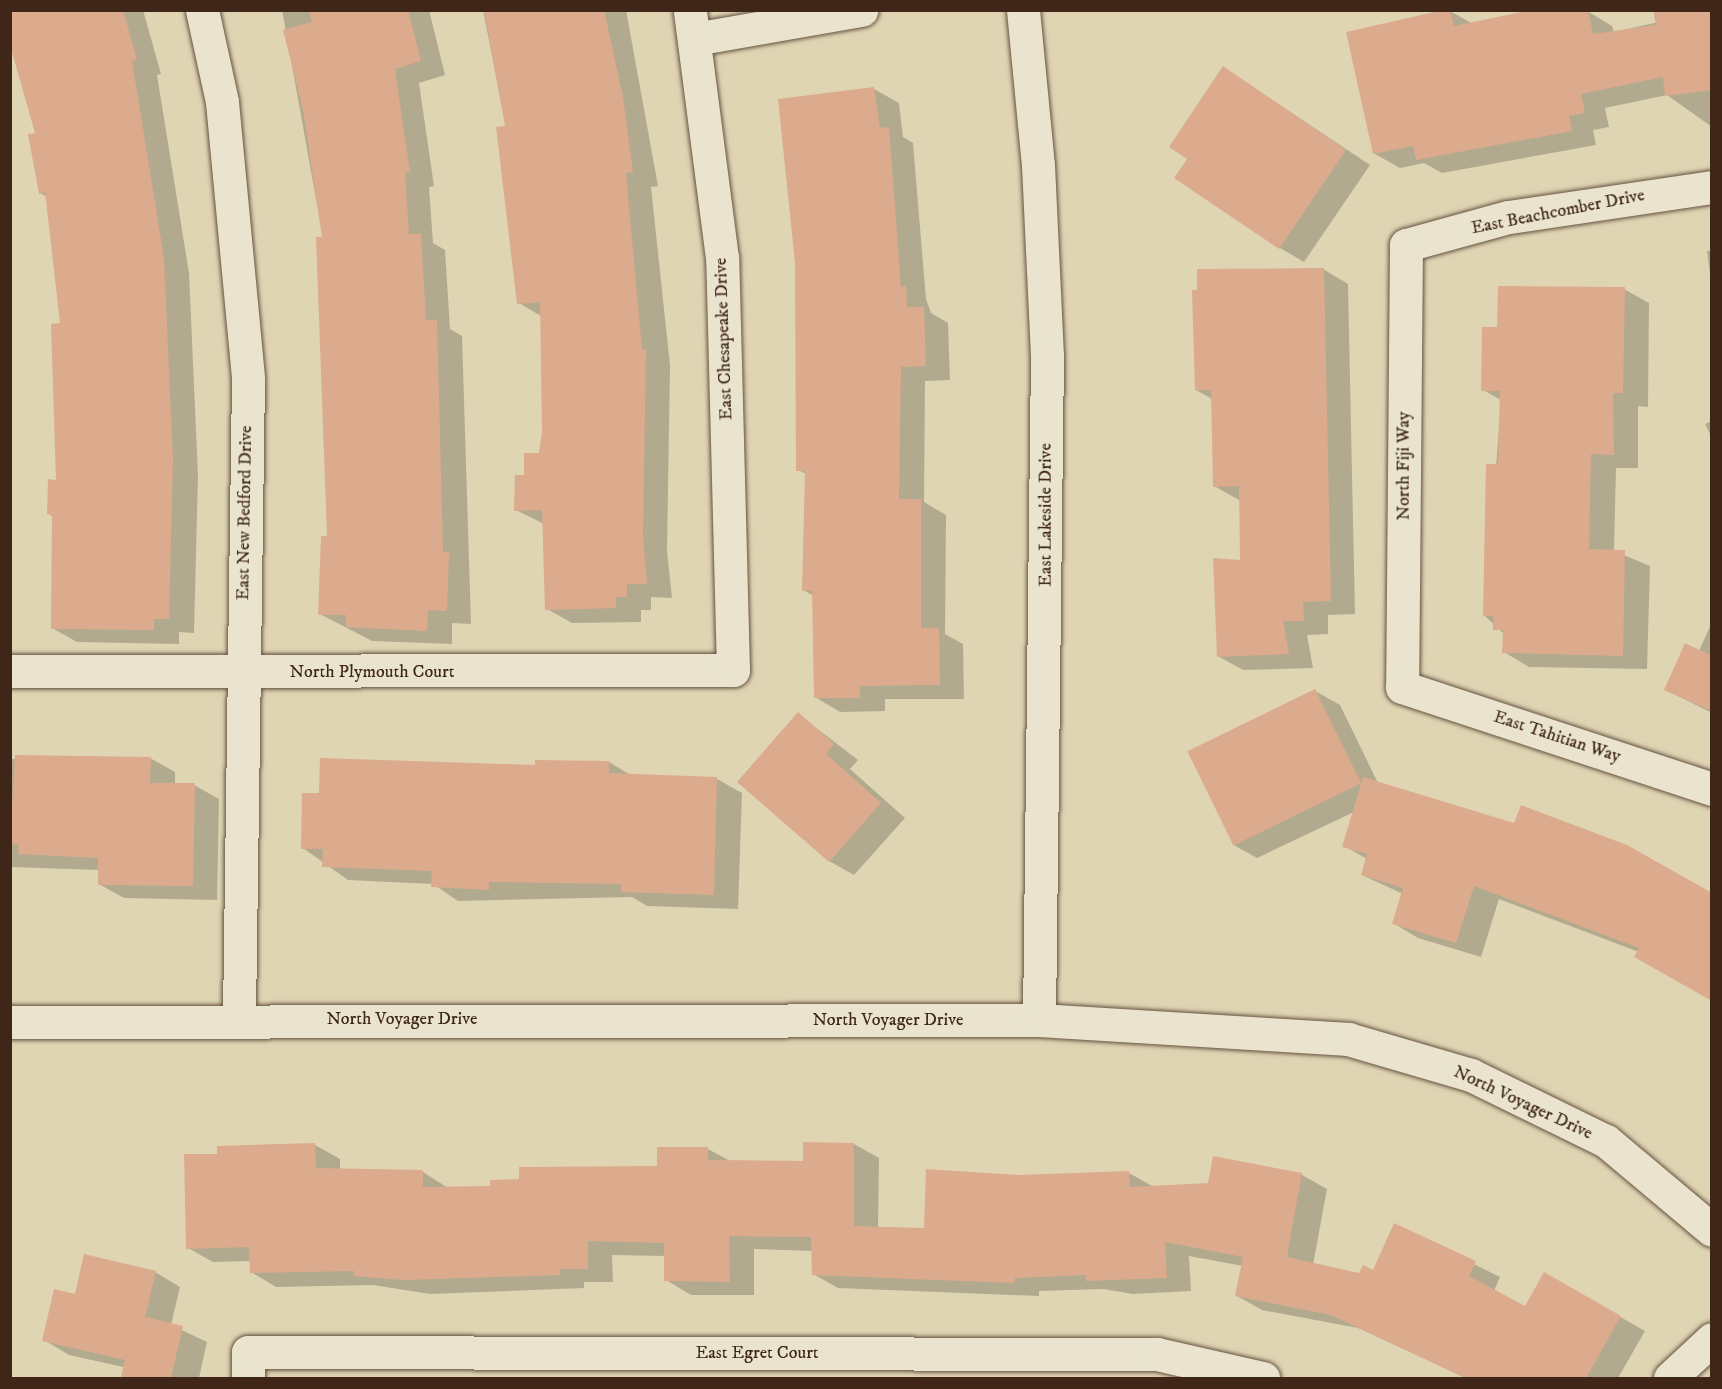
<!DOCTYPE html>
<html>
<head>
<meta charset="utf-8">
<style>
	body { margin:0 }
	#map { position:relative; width:1722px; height:1389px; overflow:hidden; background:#dfd5b3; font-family:"IM FELL DW Pica",serif }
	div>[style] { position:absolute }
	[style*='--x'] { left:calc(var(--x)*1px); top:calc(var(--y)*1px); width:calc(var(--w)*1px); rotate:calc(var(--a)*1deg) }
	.shadow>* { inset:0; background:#0003 }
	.building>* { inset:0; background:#dcab8d; transform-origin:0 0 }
	.roads { filter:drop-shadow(0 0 2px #675240) drop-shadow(0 0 2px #675240) }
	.street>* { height:33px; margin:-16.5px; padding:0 16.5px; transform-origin:16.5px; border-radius:16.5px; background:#eae4ce }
	.secondary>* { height:33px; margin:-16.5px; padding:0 16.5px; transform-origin:16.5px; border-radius:16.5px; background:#eae4ce }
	span { translate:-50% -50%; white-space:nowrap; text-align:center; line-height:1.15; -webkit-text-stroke:4.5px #eae4ce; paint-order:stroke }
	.street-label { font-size:18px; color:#3f2619 }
	.frame { position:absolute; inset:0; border:12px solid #3f2619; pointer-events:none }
</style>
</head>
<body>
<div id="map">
	<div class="shadow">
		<i style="clip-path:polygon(11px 10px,143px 10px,161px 74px,157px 75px,189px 273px,198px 475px,194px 633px,179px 632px,179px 644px,77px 642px,52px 628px,53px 517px,48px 513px,58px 481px,62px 325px,47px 197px,40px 193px,37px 134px)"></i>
		<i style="clip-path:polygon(282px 10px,429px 10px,445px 75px,419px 83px,434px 186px,429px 187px,433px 243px,445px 250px,450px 329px,462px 336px,471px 624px,452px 623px,452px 644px,372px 641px,320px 614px,328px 538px,323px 238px)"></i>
		<i style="clip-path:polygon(483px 10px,626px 10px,658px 186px,651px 187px,670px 365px,667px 551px,672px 598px,651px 597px,651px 610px,641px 610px,641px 622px,572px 623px,547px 609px,544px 524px,516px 510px,525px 476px,540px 454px,544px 432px,541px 316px,519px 303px,506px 127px)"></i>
		<i style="clip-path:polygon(1712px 10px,1712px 127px,1667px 95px,1605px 108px,1609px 127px,1593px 130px,1596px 145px,1442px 173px,1424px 163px,1400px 168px,1375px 154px,1450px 11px,1473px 24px,1587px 11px,1612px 26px,1614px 32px)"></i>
		<i style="clip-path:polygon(1224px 68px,1370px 165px,1304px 262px,1280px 248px,1189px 158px)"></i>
		<i style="clip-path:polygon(874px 89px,899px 103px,903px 137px,913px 143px,926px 299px,931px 313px,948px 323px,950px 380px,925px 381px,924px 502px,946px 515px,945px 634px,963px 644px,964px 699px,885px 699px,885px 711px,840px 712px,815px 697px,814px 596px,803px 590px,806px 474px,798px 470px)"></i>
		<i style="clip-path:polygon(1707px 251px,1712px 251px,1712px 288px)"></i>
		<i style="clip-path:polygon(1323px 269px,1348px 284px,1355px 614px,1328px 615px,1328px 634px,1307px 635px,1313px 668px,1243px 670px,1218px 656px,1242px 562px,1241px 501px,1214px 486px,1212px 399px,1196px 390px)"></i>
		<i style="clip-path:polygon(1624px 289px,1649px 303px,1648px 407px,1638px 406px,1638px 468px,1616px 468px,1614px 551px,1650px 566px,1647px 669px,1529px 667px,1504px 652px,1504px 634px,1485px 616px,1501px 400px,1483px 390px,1499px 328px)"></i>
		<i style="clip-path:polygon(1712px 421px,1712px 438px,1705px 424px)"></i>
		<i style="clip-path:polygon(1712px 622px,1712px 713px,1666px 690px,1699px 651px)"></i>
		<i style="clip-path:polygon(1315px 691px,1340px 705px,1378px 783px,1712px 894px,1639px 952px,1499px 899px,1481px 957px,1418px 938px,1393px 923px,1403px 894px,1362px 875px,1367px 859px,1344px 846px,1354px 812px,1257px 858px,1232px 844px)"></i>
		<i style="clip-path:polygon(798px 714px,858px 760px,850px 769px,905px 818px,854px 875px,829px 861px)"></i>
		<i style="clip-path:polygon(150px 758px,175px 772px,175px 785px,194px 785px,219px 799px,217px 900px,124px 898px,99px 884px,100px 870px,10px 867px,10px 759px)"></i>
		<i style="clip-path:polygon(609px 762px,632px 776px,717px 779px,742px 793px,738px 909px,647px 906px,632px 897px,458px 901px,433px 884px,348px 880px,303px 848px,537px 766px)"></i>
		<i style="clip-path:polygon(854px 1144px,879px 1158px,878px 1228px,926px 1230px,1017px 1177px,1129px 1173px,1154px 1187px,1209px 1185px,1214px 1158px,1302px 1175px,1327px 1189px,1313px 1265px,1360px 1275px,1374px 1272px,1395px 1225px,1500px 1277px,1494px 1291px,1526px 1308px,1545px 1274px,1645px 1331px,1618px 1378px,1467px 1378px,1358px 1328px,1262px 1310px,1237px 1296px,1243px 1266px,1189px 1256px,1191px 1291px,1133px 1294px,1103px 1289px,1039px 1291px,1039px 1296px,838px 1288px,813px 1274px,813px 1251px,754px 1249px,754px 1295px,691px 1295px,666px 1280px,666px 1256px,612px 1255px,613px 1282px,584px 1282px,584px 1288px,430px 1294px,373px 1285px,276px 1287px,251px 1272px,251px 1261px,213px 1262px,188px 1248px,218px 1155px,315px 1145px,340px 1159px,340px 1172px,423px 1172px,448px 1188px,491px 1187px,659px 1168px,708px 1149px,730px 1161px,804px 1162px)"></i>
		<i style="clip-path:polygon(155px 1272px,180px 1287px,171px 1325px,207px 1342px,199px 1378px,173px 1378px,69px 1355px,44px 1340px,76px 1296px)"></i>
	</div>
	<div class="building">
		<i style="clip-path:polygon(10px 10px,123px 10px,137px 60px,132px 61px,164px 258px,173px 460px,169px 619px,154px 619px,154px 630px,51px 629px,52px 515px,47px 514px,48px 479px,56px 480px,51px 324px,60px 323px,45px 192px,39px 194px,28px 134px,35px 133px,10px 45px)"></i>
		<i style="clip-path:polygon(309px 10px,408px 10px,421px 61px,395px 69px,410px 172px,405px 173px,409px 234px,421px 234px,426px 320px,437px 320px,443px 552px,449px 552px,447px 611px,428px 610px,427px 631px,346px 627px,346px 615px,318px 615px,321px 536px,327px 536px,316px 237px,322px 237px,303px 110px,283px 30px,312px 22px)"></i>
		<i style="clip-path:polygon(484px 10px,604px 10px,623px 97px,633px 172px,626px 173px,642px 349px,646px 349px,643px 536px,647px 584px,627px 584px,627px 597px,616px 597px,616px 608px,545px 610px,542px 510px,514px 511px,515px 475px,524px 475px,524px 453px,539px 453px,542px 432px,540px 302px,517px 304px,496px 127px,505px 126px)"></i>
		<i style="clip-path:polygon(1443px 10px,1450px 10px,1454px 26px,1531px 10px,1588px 10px,1593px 34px,1656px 25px,1653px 10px,1712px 10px,1712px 90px,1665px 96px,1663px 77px,1581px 94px,1585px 113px,1569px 116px,1572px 131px,1416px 160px,1413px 146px,1373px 154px,1346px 32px)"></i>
		<i style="clip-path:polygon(1223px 66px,1346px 150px,1279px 249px,1174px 178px,1187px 159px,1169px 147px)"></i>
		<i style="clip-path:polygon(874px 87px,880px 128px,889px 127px,901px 287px,906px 286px,907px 307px,924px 307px,926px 366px,901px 367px,899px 499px,921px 499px,921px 628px,939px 628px,940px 685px,860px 686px,860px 698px,814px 698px,812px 591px,802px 591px,805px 471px,796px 471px,795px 263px,778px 99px)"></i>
		<i style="clip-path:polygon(1324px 268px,1331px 601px,1303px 602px,1304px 621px,1283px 621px,1289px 654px,1217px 657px,1213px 558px,1240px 560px,1239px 486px,1213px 487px,1211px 390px,1195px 390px,1192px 290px,1197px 290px,1197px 269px)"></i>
		<i style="clip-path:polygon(1498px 286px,1625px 287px,1623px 393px,1613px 393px,1614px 455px,1591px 454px,1589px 549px,1625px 550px,1623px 656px,1502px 653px,1503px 630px,1493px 630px,1493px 616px,1483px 616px,1486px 464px,1498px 464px,1500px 391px,1481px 391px,1482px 327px,1497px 327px)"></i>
		<i style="clip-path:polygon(1685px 643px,1712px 656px,1712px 711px,1664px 690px)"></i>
		<i style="left:1315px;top:689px;width:105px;height:142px;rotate:64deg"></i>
		<i style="clip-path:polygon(798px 712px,834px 744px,826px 754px,881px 803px,829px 862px,737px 782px)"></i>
		<i style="clip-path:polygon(15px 755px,151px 757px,150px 783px,195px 783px,193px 886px,98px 885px,98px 858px,18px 854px,19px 845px,10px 844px)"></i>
		<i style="clip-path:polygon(320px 758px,535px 765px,535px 760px,609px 761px,609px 773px,717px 777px,714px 895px,621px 892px,621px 884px,489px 882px,489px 890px,431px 887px,432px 871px,322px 867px,323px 849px,301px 849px,302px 793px,319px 793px)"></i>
		<i style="clip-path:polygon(1363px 777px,1514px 823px,1521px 805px,1627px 845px,1712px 893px,1712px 1001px,1634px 957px,1639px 948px,1474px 886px,1456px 943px,1392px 924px,1403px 888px,1361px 875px,1367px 854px,1342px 847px)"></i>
		<i style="clip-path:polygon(803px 1142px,854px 1143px,854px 1226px,924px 1228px,926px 1169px,1018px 1175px,1129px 1171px,1130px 1187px,1208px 1183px,1213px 1156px,1302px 1173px,1287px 1257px,1359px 1273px,1363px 1265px,1373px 1270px,1394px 1223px,1476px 1261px,1469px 1276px,1525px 1306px,1544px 1272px,1621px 1316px,1586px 1378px,1465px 1378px,1331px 1315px,1235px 1296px,1243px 1257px,1165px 1242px,1167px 1278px,1086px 1281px,1086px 1275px,1015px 1278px,1014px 1283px,812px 1275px,811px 1237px,729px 1236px,730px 1282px,664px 1281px,664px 1243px,588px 1241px,588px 1269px,560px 1269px,560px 1275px,404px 1280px,354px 1276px,354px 1271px,250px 1273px,249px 1247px,186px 1249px,184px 1154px,217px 1154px,217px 1146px,315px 1143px,316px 1168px,423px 1170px,423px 1187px,490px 1186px,490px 1180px,519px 1179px,519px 1167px,657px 1166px,657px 1147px,708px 1147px,708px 1160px,803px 1161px)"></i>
		<i style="clip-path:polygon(84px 1254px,156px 1271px,145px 1317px,183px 1326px,171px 1378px,121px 1378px,125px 1360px,42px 1341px,54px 1289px,75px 1294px)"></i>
	</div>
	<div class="roads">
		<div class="street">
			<i style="--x:202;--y:10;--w:94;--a:77.7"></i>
			<i style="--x:222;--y:102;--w:278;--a:84.6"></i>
			<i style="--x:248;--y:379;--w:639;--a:90.81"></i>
			<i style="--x:695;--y:39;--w:169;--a:-9.9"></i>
			<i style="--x:1712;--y:187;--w:206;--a:171.6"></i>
			<i style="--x:1508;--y:217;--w:106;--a:164.6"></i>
			<i style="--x:1406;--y:245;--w:442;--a:90.5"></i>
			<i style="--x:1402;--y:687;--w:326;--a:18.2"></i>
			<i style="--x:10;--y:671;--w:723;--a:-0.08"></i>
			<i style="--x:733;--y:670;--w:412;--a:-91.5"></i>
			<i style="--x:722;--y:258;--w:250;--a:-97.4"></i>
			<i style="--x:248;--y:1378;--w:26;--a:-90"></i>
			<i style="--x:248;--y:1352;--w:909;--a:0.13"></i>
			<i style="--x:1157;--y:1354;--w:109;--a:12.8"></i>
			<i style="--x:1670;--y:1378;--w:57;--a:-42.9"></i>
		</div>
		<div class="secondary">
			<i style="--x:1023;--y:10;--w:156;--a:84.5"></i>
			<i style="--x:1038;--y:165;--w:191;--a:87.3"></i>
			<i style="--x:1047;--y:356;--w:664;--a:90.69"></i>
			<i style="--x:10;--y:1022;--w:1029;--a:-0.11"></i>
			<i style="--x:1039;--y:1020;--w:310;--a:3.5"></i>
			<i style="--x:1348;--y:1039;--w:128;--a:16.3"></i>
			<i style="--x:1471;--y:1075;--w:150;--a:26.1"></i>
			<i style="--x:1606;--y:1141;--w:138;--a:40"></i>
		</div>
	</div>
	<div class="street-label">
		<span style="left:1558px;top:212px;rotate:-11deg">East Beachcomber Drive</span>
		<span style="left:724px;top:339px;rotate:-92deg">East Chesapeake Drive</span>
		<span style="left:1404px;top:466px;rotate:-90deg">North Fiji Way</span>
		<span style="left:245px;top:513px;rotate:-89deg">East New Bedford Drive</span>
		<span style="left:1046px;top:515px;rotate:-90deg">East Lakeside Drive</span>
		<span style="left:372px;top:672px">North Plymouth Court</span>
		<span style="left:1557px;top:737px;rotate:18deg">East Tahitian Way</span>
		<span style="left:402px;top:1019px">North Voyager Drive</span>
		<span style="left:888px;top:1020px">North Voyager Drive</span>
		<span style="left:1523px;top:1103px;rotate:25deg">North Voyager Drive</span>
		<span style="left:757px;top:1353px">East Egret Court</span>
	</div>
	<div class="frame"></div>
</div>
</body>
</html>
